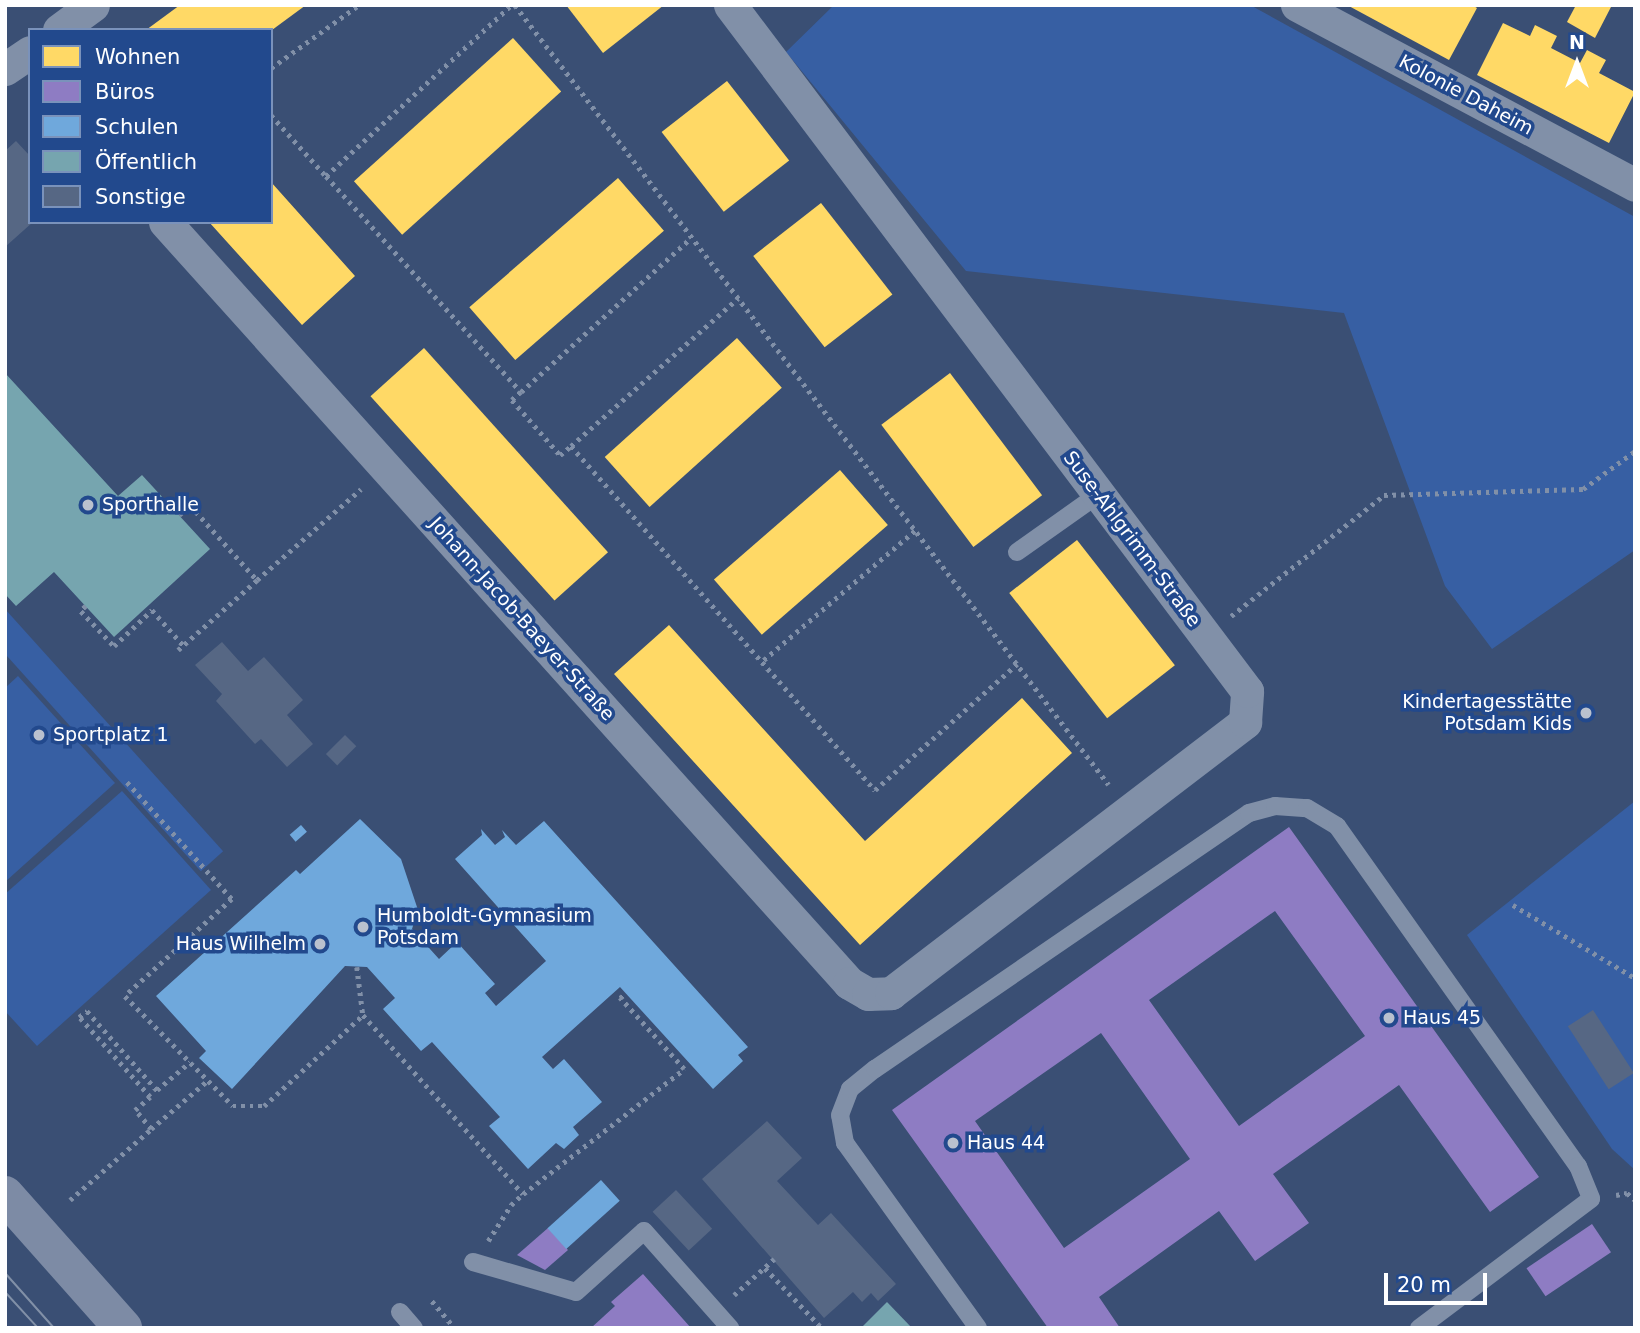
<!DOCTYPE html>
<html>
<head>
<meta charset="utf-8">
<style>
	body { margin:0 }
	#map { position:relative; width:1640px; height:1333px; overflow:hidden; background:#3a4f74; font-family:"DejaVu Sans",sans-serif }
	div>[style] { position:absolute }
	[style*='--x'] { left:calc(var(--x)*1px); top:calc(var(--y)*1px); width:calc(var(--w)*1px); rotate:calc(var(--a)*1deg) }
	.green>* { inset:0; background:#375fa3; transform-origin:0 0 }
	.homes>* { inset:0; background:#ffd966; transform-origin:0 0 }
	.offices>* { inset:0; background:#8e7cc3; transform-origin:0 0 }
	.schools>* { inset:0; background:#6fa8dc; transform-origin:0 0 }
	.public>* { inset:0; background:#76a5af }
	.building>* { inset:0; background:#566784; transform-origin:0 0 }
	.path>* { height:4.5px; margin-top:-2.25px; transform-origin:0; background:repeating-linear-gradient(90deg,#8190a8 0 3.5px,transparent 0 8.5px) }
	.lane>* { height:18px; margin:-9px; padding:0 9px; transform-origin:9px; border-radius:9px; background:#8190a8 }
	.street>* { height:33px; margin:-16.5px; padding:0 16.5px; transform-origin:16.5px; border-radius:16.5px; background:#8190a8 }
	.secondary>* { height:38px; margin:-19px; padding:0 19px; transform-origin:19px; border-radius:19px; background:#7d8ba5 }
	.tram>* { height:2px; margin:-1px; padding:0 1px; transform-origin:1px; border-radius:1px; background:#8190a7 }
	.dots>* { width:19px; height:19px; translate:-50% -50%; box-sizing:border-box; border:4px solid #22498d; border-radius:50% }
	span { translate:-50% -50%; white-space:nowrap; text-align:center; line-height:1.15; -webkit-text-stroke:7px #22498d; paint-order:stroke }
	.street-label { font-size:19px; color:#fff }
	.poi-label { font-size:19px; color:#fff }
	.left { translate:0 -50%; text-align:left }
	.right { translate:-100% -50%; text-align:right }
	.frame { position:absolute; inset:0; border:7px solid #fff; pointer-events:none }
	.legend { position:absolute; left:28px; top:28px; width:245px; height:196px; box-sizing:border-box; background:#22498d; border:2px solid #7a92bb; margin:0; padding:9px 12px; list-style:none; font-size:21px; color:#fff }
	.legend li { display:flex; align-items:center; gap:14px; height:35px }
	.legend b { width:35px; border:2px solid #7a92bb }
	.north { position:absolute; left:1542px; top:28px; width:70px; height:70px; -webkit-text-stroke:5px #22498d; paint-order:stroke; rotate:0deg; font-size:19px; font-weight:700; line-height:28px; text-align:center; color:#fff }
	.north::after { content:''; display:block; margin:auto; width:24px; height:32px; background:#fff; clip-path:polygon(50% 0,100% 100%,50% 72%,0 100%) }
	.scale { position:absolute; left:1384px; top:1273px; width:103px; height:32px; box-sizing:border-box; border:4px solid #fff; border-top:0; padding-left:9px; font-size:21px; line-height:24px; white-space:nowrap; color:#fff; -webkit-text-stroke:5px #22498d; paint-order:stroke }
</style>
</head>
<body>
<div id="map">
	<div class="green">
		<i style="clip-path:polygon(834px 5px,1250px 5px,1635px 217px,1635px 550px,1492px 649px,1445px 586px,1344px 313px,966px 271px,786px 52px)"></i>
		<i style="left:5px;top:609px;width:326px;height:30px;rotate:48deg"></i>
		<i style="clip-path:polygon(18px 676px,115px 783px,5px 882px,5px 688px)"></i>
		<i style="clip-path:polygon(122px 791px,211px 890px,37px 1046px,5px 1011px,5px 894px)"></i>
		<i style="clip-path:polygon(1635px 801px,1635px 1170px,1612px 1149px,1467px 935px)"></i>
	</div>
	<div class="homes">
		<i style="clip-path:polygon(180px 5px,306px 5px,272px 30px,146px 30px)"></i>
		<i style="clip-path:polygon(566px 5px,664px 5px,603px 53px)"></i>
		<i style="clip-path:polygon(1347px 5px,1472px 5px,1477px 8px,1449px 60px)"></i>
		<i style="clip-path:polygon(1576px 5px,1612px 5px,1595px 38px,1567px 22px)"></i>
		<i style="clip-path:polygon(1503px 23px,1530px 36px,1535px 25px,1557px 36px,1551px 48px,1580px 63px,1587px 50px,1606px 60px,1599px 73px,1635px 92px,1609px 143px,1477px 75px)"></i>
		<i style="left:513px;top:38px;width:72px;height:214px;rotate:48deg"></i>
		<i style="left:727px;top:81px;width:101px;height:83px;rotate:52deg"></i>
		<i style="left:618px;top:178px;width:70px;height:197px;rotate:49deg"></i>
		<i style="clip-path:polygon(271px 182px,355px 276px,302px 325px,209px 222px,271px 222px)"></i>
		<i style="left:821px;top:203px;width:116px;height:86px;rotate:52deg"></i>
		<i style="left:737px;top:338px;width:67px;height:178px;rotate:48deg"></i>
		<i style="left:424px;top:348px;width:275px;height:72px;rotate:48deg"></i>
		<i style="left:950px;top:373px;width:153px;height:86px;rotate:53deg"></i>
		<i style="left:840px;top:470px;width:73px;height:167px;rotate:49deg"></i>
		<i style="left:1077px;top:540px;width:159px;height:86px;rotate:52deg"></i>
		<i style="clip-path:polygon(669px 625px,865px 841px,1022px 698px,1072px 753px,860px 945px,614px 674px)"></i>
	</div>
	<div class="offices">
		<i style="clip-path:polygon(evenodd,1289px 827px,1539px 1177px,1490px 1212px,1399px 1085px,1273px 1174px,1309px 1223px,1255px 1261px,1219px 1211px,1099px 1297px,1120px 1328px,1048px 1328px,892px 1110px,1289px 827px,1275px 911px,1365px 1036px,1239px 1126px,1149px 1000px,1275px 911px,1289px 827px,1101px 1033px,1190px 1159px,1064px 1248px,975px 1121px,1101px 1033px)"></i>
		<i style="left:1592px;top:1224px;width:34px;height:79px;rotate:56deg"></i>
		<i style="clip-path:polygon(548px 1228px,568px 1250px,545px 1270px,517px 1255px)"></i>
		<i style="clip-path:polygon(643px 1274px,691px 1328px,591px 1328px,615px 1306px,611px 1302px)"></i>
	</div>
	<div class="schools">
		<i style="clip-path:polygon(360px 819px,401px 859px,418px 910px,412px 929px,439px 959px,457px 942px,495px 984px,485px 993px,496px 1006px,546px 961px,455px 859px,482px 835px,481px 829px,495px 845px,505px 837px,502px 830px,516px 845px,544px 821px,748px 1047px,738px 1055px,743px 1061px,713px 1089px,620px 987px,542px 1057px,553px 1069px,564px 1059px,602px 1102px,573px 1127px,579px 1135px,564px 1149px,556px 1143px,528px 1169px,489px 1126px,500px 1117px,432px 1042px,421px 1051px,383px 1009px,395px 998px,367px 967px,345px 966px,232px 1089px,199px 1058px,206px 1051px,156px 996px,296px 870px,300px 874px)"></i>
		<i style="left:301px;top:825px;width:9px;height:15px;rotate:49deg"></i>
		<i style="left:601px;top:1180px;width:28px;height:72px;rotate:48deg"></i>
	</div>
	<div class="public">
		<i style="clip-path:polygon(5px 373px,118px 496px,142px 475px,210px 549px,114px 637px,54px 572px,16px 606px,5px 594px)"></i>
		<i style="clip-path:polygon(887px 1302px,912px 1328px,861px 1328px)"></i>
	</div>
	<div class="building">
		<i style="clip-path:polygon(16px 141px,30px 156px,30px 222px,33px 222px,5px 247px,5px 151px)"></i>
		<i style="clip-path:polygon(222px 642px,248px 671px,264px 657px,303px 700px,287px 715px,313px 744px,287px 767px,261px 739px,255px 744px,216px 701px,222px 694px,195px 665px)"></i>
		<i style="left:345px;top:735px;width:16px;height:27px;rotate:45deg"></i>
		<i style="left:1593px;top:1010px;width:75px;height:30px;rotate:57deg"></i>
		<i style="clip-path:polygon(767px 1121px,802px 1158px,777px 1181px,818px 1225px,831px 1213px,896px 1284px,878px 1301px,871px 1293px,862px 1302px,853px 1292px,824px 1318px,702px 1179px)"></i>
		<i style="left:676px;top:1190px;width:53px;height:32px;rotate:47deg"></i>
	</div>
	<div class="path">
		<i style="--x:515;--y:5;--w:980;--a:52.71"></i>
		<i style="--x:271;--y:68;--w:108;--a:-35.6"></i>
		<i style="--x:271;--y:115;--w:82;--a:48"></i>
		<i style="--x:326;--y:176;--w:252;--a:-42.7"></i>
		<i style="--x:326;--y:176;--w:291;--a:47.9"></i>
		<i style="--x:521;--y:392;--w:12;--a:138"></i>
		<i style="--x:512;--y:400;--w:73;--a:48.9"></i>
		<i style="--x:560;--y:455;--w:14;--a:-39"></i>
		<i style="--x:571;--y:446;--w:288;--a:48.5"></i>
		<i style="--x:521;--y:392;--w:229;--a:-42.2"></i>
		<i style="--x:571;--y:446;--w:223;--a:-41.5"></i>
		<i style="--x:179;--y:515;--w:15;--a:-42"></i>
		<i style="--x:190;--y:505;--w:101;--a:48.2"></i>
		<i style="--x:257;--y:580;--w:138;--a:-41.2"></i>
		<i style="--x:915;--y:531;--w:201;--a:139.4"></i>
		<i style="--x:762;--y:662;--w:171;--a:48.6"></i>
		<i style="--x:875;--y:790;--w:190;--a:-41.6"></i>
		<i style="--x:86;--y:606;--w:7;--a:135"></i>
		<i style="--x:81;--y:611;--w:48;--a:46.7"></i>
		<i style="--x:114;--y:646;--w:52;--a:-43.5"></i>
		<i style="--x:152;--y:610;--w:47;--a:48.5"></i>
		<i style="--x:1231;--y:616;--w:195;--a:-38.3"></i>
		<i style="--x:1384;--y:495;--w:199;--a:-1.7"></i>
		<i style="--x:1583;--y:489;--w:64;--a:-36.2"></i>
		<i style="--x:178;--y:650;--w:106;--a:-41.5"></i>
		<i style="--x:127;--y:782;--w:157;--a:48.1"></i>
		<i style="--x:232;--y:899;--w:144;--a:137.8"></i>
		<i style="--x:125;--y:996;--w:154;--a:45.5"></i>
		<i style="--x:233;--y:1106;--w:31;--a:0"></i>
		<i style="--x:264;--y:1106;--w:134;--a:-42.6"></i>
		<i style="--x:1513;--y:905;--w:142;--a:30.9"></i>
		<i style="--x:357;--y:967;--w:48;--a:82.9"></i>
		<i style="--x:363;--y:1015;--w:240;--a:48.2"></i>
		<i style="--x:151;--y:1129;--w:74;--a:-40.6"></i>
		<i style="--x:1616;--y:1195;--w:11;--a:-10"></i>
		<i style="--x:1627;--y:1193;--w:11;--a:41"></i>
		<i style="--x:70;--y:1200;--w:108;--a:-41.2"></i>
		<i style="--x:151;--y:1129;--w:25;--a:-130"></i>
		<i style="--x:135;--y:1110;--w:20;--a:-41"></i>
		<i style="--x:150;--y:1097;--w:107;--a:-131.6"></i>
		<i style="--x:79;--y:1017;--w:10;--a:-37"></i>
		<i style="--x:87;--y:1011;--w:106;--a:48.5"></i>
		<i style="--x:157;--y:1090;--w:43;--a:-40.3"></i>
		<i style="--x:488;--y:1241;--w:43;--a:-57.4"></i>
		<i style="--x:511;--y:1205;--w:16;--a:-43"></i>
		<i style="--x:523;--y:1194;--w:204;--a:-37.8"></i>
		<i style="--x:684;--y:1069;--w:96;--a:-132"></i>
		<i style="--x:620;--y:998;--w:8;--a:-40"></i>
		<i style="--x:765;--y:1268;--w:83;--a:46.5"></i>
		<i style="--x:734;--y:1295;--w:54;--a:-42"></i>
		<i style="--x:432;--y:1301;--w:35;--a:50"></i>
	</div>
	<div class="lane">
		<i style="--x:1017;--y:552;--w:100;--a:-35.3"></i>
		<i style="--x:473;--y:1262;--w:107;--a:16.2"></i>
		<i style="--x:576;--y:1292;--w:91;--a:-41.9"></i>
		<i style="--x:644;--y:1231;--w:130;--a:48.4"></i>
		<i style="--x:400;--y:1312;--w:21;--a:49"></i>
		<i style="--x:978;--y:1328;--w:228;--a:-125.7"></i>
		<i style="--x:845;--y:1143;--w:28;--a:-100"></i>
		<i style="--x:840;--y:1115;--w:28;--a:-69"></i>
		<i style="--x:850;--y:1089;--w:32;--a:-39"></i>
		<i style="--x:875;--y:1069;--w:453;--a:-34.4"></i>
		<i style="--x:1249;--y:813;--w:27;--a:-15"></i>
		<i style="--x:1275;--y:806;--w:32;--a:4"></i>
		<i style="--x:1307;--y:808;--w:35;--a:31"></i>
		<i style="--x:1337;--y:826;--w:417;--a:54.7"></i>
		<i style="--x:1578;--y:1166;--w:35;--a:68"></i>
		<i style="--x:1591;--y:1199;--w:215;--a:143.1"></i>
	</div>
	<div class="street">
		<i style="--x:1297;--y:5;--w:383;--a:28"></i>
		<i style="--x:59;--y:30;--w:42;--a:-36.3"></i>
		<i style="--x:5;--y:69;--w:30;--a:-34"></i>
		<i style="--x:165;--y:222;--w:1023;--a:48.05"></i>
		<i style="--x:849;--y:983;--w:22;--a:30"></i>
		<i style="--x:868;--y:994;--w:23;--a:-2"></i>
		<i style="--x:891;--y:993;--w:446;--a:-37.4"></i>
		<i style="--x:1245;--y:722;--w:31;--a:-86"></i>
		<i style="--x:1247;--y:691;--w:859;--a:-127"></i>
	</div>
	<div class="secondary">
		<i style="--x:5;--y:1195;--w:178;--a:48.4"></i>
	</div>
	<div class="tram">
		<i style="--x:5;--y:1273;--w:74;--a:48.3"></i>
		<i style="--x:5;--y:1292;--w:49;--a:47.5"></i>
	</div>
	<div class="dots">
		<i style="left:88px;top:505px;background:#bac1ce"></i>
		<i style="left:1586px;top:713px;background:#bac1ce"></i>
		<i style="left:39px;top:735px;background:#bac1ce"></i>
		<i style="left:363px;top:927px;background:#bac1ce"></i>
		<i style="left:320px;top:944px;background:#bac1ce"></i>
		<i style="left:1389px;top:1018px;background:#bac1ce"></i>
		<i style="left:953px;top:1143px;background:#bac1ce"></i>
	</div>
	<div class="street-label">
		<span style="left:1466px;top:95px;rotate:28deg">Kolonie Daheim</span>
		<span style="left:1132px;top:539px;rotate:53deg">Suse-Ahlgrimm-Straße</span>
		<span style="left:522px;top:619px;rotate:48deg">Johann-Jacob-Baeyer-Straße</span>
	</div>
	<div class="poi-label">
		<span class="left" style="left:102px;top:505px">Sporthalle</span>
		<span class="right" style="left:1572px;top:713px">Kindertagesstätte<br>Potsdam Kids</span>
		<span class="left" style="left:53px;top:735px">Sportplatz 1</span>
		<span class="left" style="left:377px;top:927px">Humboldt-Gymnasium<br>Potsdam</span>
		<span class="right" style="left:306px;top:944px">Haus Wilhelm</span>
		<span class="left" style="left:1403px;top:1018px">Haus 45</span>
		<span class="left" style="left:967px;top:1143px">Haus 44</span>
	</div>
	<div class="frame"></div>
	<ul class="legend">
	<li><b style="height:19px;background:#ffd966"></b>Wohnen</li>
	<li><b style="height:19px;background:#8e7cc3"></b>Büros</li>
	<li><b style="height:19px;background:#6fa8dc"></b>Schulen</li>
	<li><b style="height:19px;background:#76a5af"></b>Öffentlich</li>
	<li><b style="height:19px;background:#566784"></b>Sonstige</li>
	</ul>
	<div class="north">N</div>
	<div class="scale">20 m</div>
</div>
</body>
</html>
